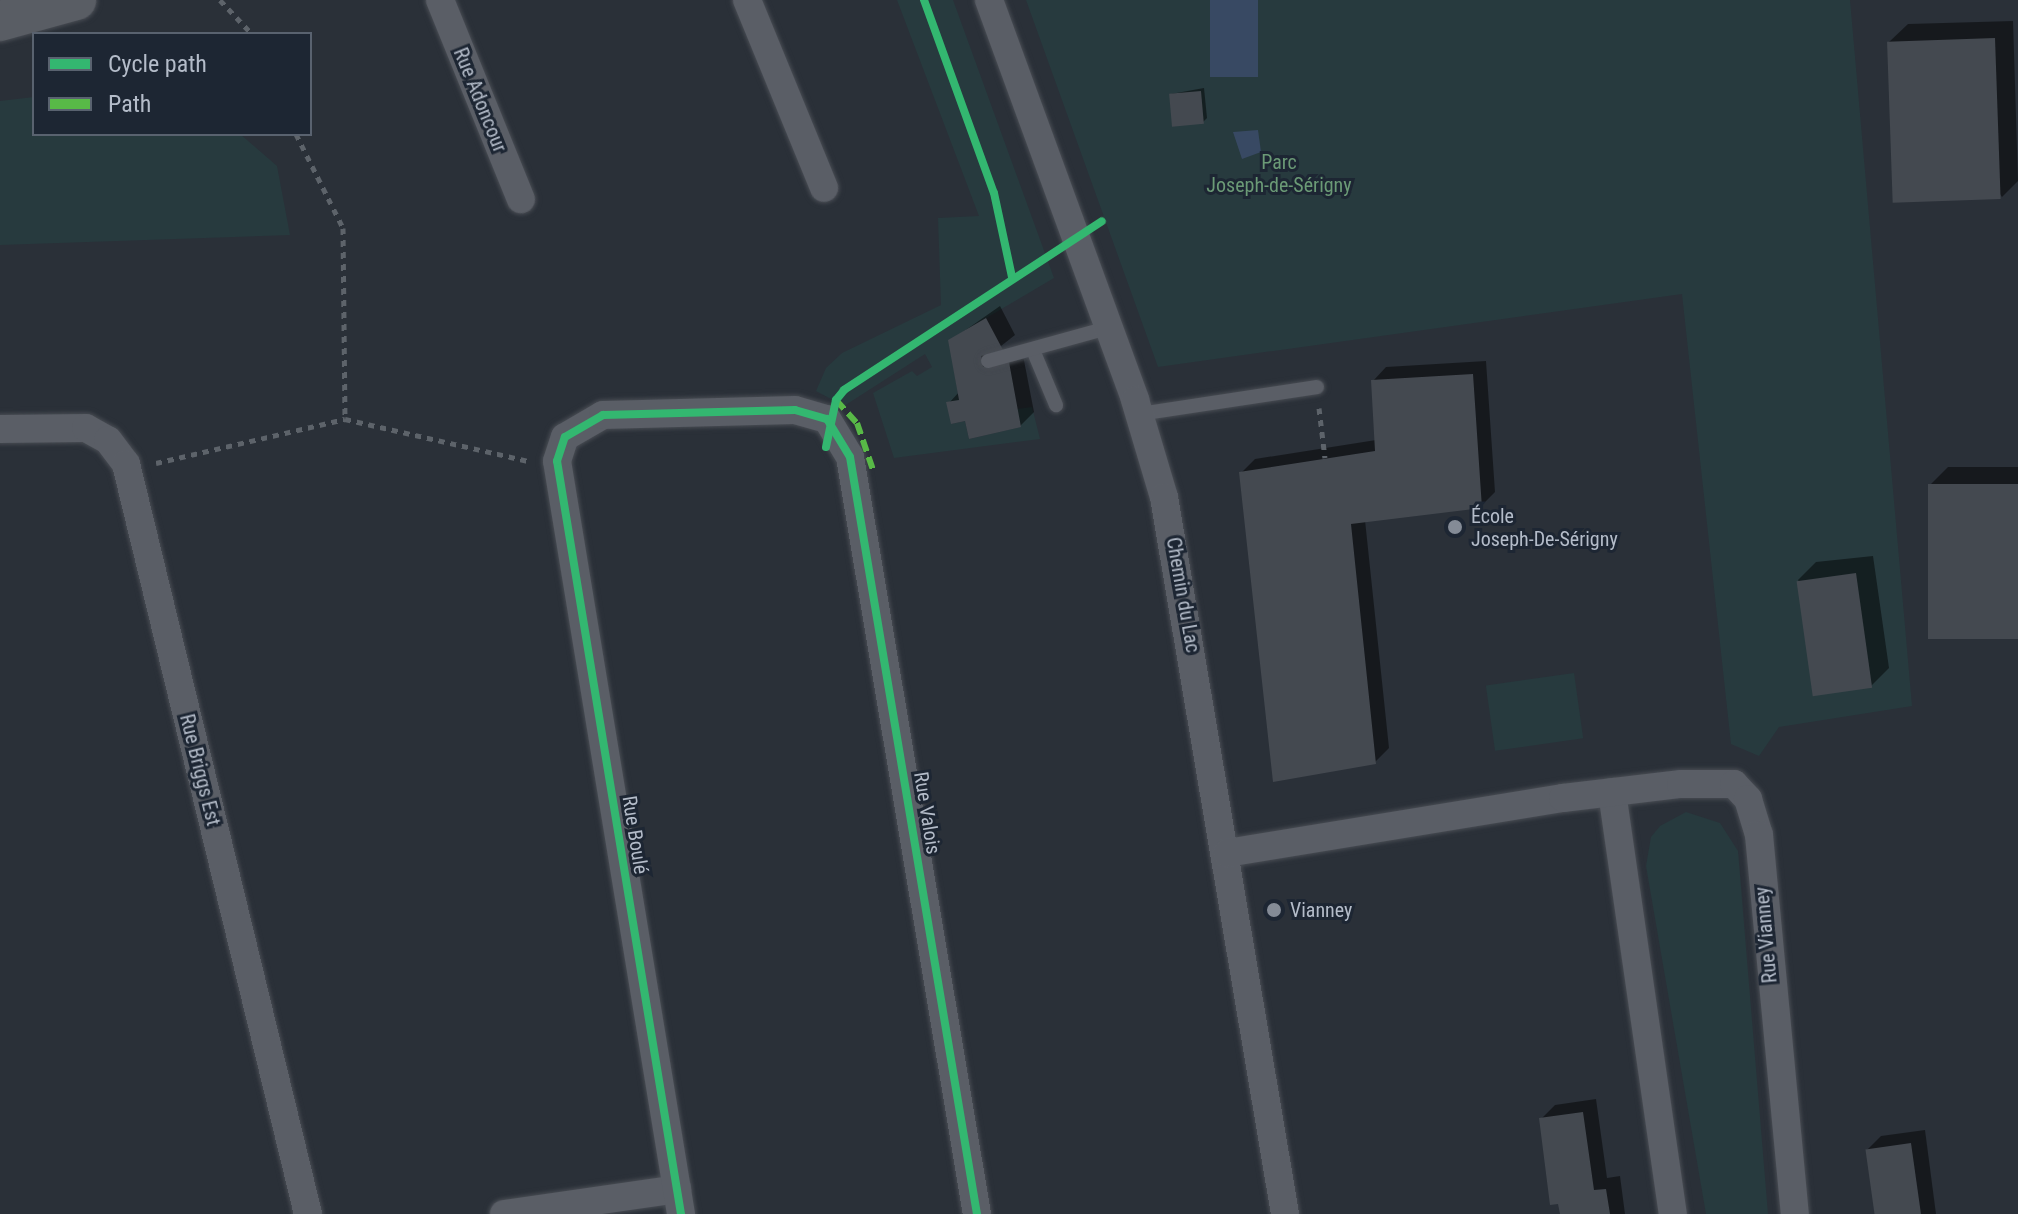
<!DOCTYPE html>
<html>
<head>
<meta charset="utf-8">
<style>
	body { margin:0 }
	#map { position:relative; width:2018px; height:1214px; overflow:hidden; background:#2a3038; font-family:"Roboto Condensed",sans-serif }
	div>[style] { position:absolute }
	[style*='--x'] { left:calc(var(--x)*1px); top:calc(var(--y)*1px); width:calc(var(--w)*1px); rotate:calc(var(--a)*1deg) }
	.green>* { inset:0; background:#273a3e; transform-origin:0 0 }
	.water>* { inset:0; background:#384963; transform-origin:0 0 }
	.shadow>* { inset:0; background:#0007 }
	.building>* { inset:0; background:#444950; transform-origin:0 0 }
	.path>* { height:5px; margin-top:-2.5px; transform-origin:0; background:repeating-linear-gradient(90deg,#5d636a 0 6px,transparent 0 12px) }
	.roads { filter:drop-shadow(0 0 2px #484c53) drop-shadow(0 0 2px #484c53) }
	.lane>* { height:14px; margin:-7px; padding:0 7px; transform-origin:7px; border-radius:7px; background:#5a5e66 }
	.street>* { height:28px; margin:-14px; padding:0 14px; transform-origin:14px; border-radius:14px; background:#5a5e66 }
	.secondary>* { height:40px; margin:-20px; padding:0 20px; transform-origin:20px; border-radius:20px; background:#595d64 }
	.quiet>* { height:6px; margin-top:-3px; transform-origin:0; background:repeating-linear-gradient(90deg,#58b947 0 12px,transparent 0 18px) }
	.cycleway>* { height:8px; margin:-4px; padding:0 4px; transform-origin:4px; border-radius:4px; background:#33b770 }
	.dots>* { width:22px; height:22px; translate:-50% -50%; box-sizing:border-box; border:4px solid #1d2633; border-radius:50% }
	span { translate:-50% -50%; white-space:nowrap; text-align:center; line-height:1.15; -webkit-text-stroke:6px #1d2633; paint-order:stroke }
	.street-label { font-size:20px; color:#b4bcc9 }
	.park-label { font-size:20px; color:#6b9a76 }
	.poi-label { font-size:20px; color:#b4bcc9 }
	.left { translate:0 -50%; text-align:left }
	.legend { position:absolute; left:32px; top:32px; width:280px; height:104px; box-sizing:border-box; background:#1d2633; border:2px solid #59626f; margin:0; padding:10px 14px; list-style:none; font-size:24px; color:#b4bcc9 }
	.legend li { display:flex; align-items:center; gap:16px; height:40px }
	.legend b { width:40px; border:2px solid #59626f }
</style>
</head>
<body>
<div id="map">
	<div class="green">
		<i style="clip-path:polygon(897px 0,953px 0,1054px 278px,949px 340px,959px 400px,951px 424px,965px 421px,969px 439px,1020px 427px,1017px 409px,1032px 407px,1040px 439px,894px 458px,873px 393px,912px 371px,917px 376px,932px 367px,925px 354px,844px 406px,816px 391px,826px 368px,842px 353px,941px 305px,938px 218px,979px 216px)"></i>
		<i style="clip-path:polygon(1026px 0,1850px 0,1912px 706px,1779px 727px,1759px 756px,1731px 744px,1682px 294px,1158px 367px)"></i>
		<i style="clip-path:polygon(34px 97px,34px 134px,240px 134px,277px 166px,290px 235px,0 245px,0 101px)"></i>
		<i style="left:1574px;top:673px;width:66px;height:89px;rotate:82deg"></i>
		<i style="clip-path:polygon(1686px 812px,1720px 823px,1738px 851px,1768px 1214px,1706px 1214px,1646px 866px,1651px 837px,1660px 826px)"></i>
	</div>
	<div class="water">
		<i style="left:1210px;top:0;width:48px;height:77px"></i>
		<i style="clip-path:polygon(1258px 130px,1261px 152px,1242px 159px,1233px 132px)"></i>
	</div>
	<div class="shadow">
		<i style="clip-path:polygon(2013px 21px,2018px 181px,2002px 197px,1889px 42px,1908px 24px)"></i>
		<i style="clip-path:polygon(1204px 88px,1207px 118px,1203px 122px,1171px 94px)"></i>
		<i style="clip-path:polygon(1000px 306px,1015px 335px,996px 350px,1022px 350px,1034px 412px,1020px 426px,949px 403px,960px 391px,950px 341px)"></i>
		<i style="clip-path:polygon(1486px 361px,1495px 492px,1481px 506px,1365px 520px,1389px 748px,1375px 762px,1241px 473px,1255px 459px,1376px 440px,1373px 381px,1386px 367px)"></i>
		<i style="clip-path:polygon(1948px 467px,2018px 467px,2018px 633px,1930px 485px)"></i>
		<i style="clip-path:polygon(1873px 556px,1889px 668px,1871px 686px,1798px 580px,1816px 562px)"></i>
		<i style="clip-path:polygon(1596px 1099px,1607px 1178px,1620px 1176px,1625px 1214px,1562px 1214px,1541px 1119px,1555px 1105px)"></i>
		<i style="clip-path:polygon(1925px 1130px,1936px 1214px,1876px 1214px,1867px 1150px,1881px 1136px)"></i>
	</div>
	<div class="building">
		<i style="left:1995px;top:38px;width:161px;height:108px;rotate:88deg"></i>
		<i style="left:1201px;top:91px;width:33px;height:32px;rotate:85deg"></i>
		<i style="clip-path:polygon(986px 318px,1003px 350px,981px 356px,983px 367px,1009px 362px,1021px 427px,969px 439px,965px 421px,951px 424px,946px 402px,959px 400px,948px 340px)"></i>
		<i style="clip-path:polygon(1473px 374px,1482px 508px,1351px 524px,1376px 764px,1273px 782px,1239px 472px,1375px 451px,1371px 380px)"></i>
		<i style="left:1928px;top:484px;width:90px;height:155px"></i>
		<i style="left:1856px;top:573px;width:116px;height:60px;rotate:82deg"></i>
		<i style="clip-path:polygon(1583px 1112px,1594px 1190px,1606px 1189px,1610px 1214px,1560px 1214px,1558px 1204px,1550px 1205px,1539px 1118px)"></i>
		<i style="left:1911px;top:1143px;width:72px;height:46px;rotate:82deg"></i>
	</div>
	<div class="path">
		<i style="--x:220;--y:0;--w:47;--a:46.7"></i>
		<i style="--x:296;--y:134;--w:105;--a:63.4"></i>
		<i style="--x:343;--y:228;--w:191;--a:89.4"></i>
		<i style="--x:1319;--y:408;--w:50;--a:83.2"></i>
		<i style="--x:156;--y:463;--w:194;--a:-13.1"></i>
		<i style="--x:345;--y:419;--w:189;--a:12.9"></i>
	</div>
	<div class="roads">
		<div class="lane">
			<i style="--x:1033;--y:350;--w:60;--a:67.3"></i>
			<i style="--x:988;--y:361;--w:124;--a:-15.4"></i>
			<i style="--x:1139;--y:414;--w:180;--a:-8.6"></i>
		</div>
		<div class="street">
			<i style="--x:440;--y:0;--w:215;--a:67.9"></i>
			<i style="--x:747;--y:0;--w:203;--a:67.7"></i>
			<i style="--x:989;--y:0;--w:426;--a:69.9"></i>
			<i style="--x:1135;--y:400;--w:101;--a:73.4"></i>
			<i style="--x:1164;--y:497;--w:727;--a:80.42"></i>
			<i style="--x:0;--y:429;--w:86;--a:-0.7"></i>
			<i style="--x:86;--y:428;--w:25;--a:29"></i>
			<i style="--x:108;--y:440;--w:30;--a:53"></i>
			<i style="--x:126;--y:464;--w:772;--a:76.36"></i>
			<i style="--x:1612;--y:792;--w:426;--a:81.8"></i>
			<i style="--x:1227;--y:853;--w:340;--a:-9.3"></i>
			<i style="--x:1563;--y:798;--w:119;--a:-6.8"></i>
			<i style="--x:1681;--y:784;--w:53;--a:0"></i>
			<i style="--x:1734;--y:784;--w:21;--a:47"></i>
			<i style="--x:1748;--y:799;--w:38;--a:73"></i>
			<i style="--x:1759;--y:835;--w:381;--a:84.6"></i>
			<i style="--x:504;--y:1214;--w:175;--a:-8.2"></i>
			<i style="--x:681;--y:1214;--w:763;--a:-99.35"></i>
			<i style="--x:557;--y:461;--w:25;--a:-72"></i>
			<i style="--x:565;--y:437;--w:44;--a:-30.1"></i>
			<i style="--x:603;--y:415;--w:192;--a:-1.5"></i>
			<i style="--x:795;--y:410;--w:33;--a:16"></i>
			<i style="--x:827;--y:419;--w:44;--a:58.8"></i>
			<i style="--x:850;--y:457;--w:768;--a:80.48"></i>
		</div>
		<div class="secondary">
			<i style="--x:0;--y:21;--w:79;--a:-15.4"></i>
		</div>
	</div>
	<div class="quiet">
		<i style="--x:836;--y:400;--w:31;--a:48"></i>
		<i style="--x:857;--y:423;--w:50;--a:71.2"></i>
	</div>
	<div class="cycleway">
		<i style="--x:924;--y:0;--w:205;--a:70.1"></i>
		<i style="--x:994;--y:193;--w:86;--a:77.9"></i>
		<i style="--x:826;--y:447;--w:48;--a:-78"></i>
		<i style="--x:836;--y:400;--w:13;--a:-51"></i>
		<i style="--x:844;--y:390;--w:308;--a:-33.2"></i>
		<i style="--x:681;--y:1214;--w:763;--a:-99.35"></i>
		<i style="--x:557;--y:461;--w:25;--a:-72"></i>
		<i style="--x:565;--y:437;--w:44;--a:-30.1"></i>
		<i style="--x:603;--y:415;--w:192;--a:-1.5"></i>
		<i style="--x:795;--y:410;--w:33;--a:16"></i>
		<i style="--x:827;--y:419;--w:44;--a:58.8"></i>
		<i style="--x:850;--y:457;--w:768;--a:80.48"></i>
	</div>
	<div class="dots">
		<i style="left:1455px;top:527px;background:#848b96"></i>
		<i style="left:1274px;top:910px;background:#848b96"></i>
	</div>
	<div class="street-label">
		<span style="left:480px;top:100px;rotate:68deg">Rue Adoncour</span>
		<span style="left:1183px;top:595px;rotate:80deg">Chemin du Lac</span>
		<span style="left:200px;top:770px;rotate:76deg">Rue Briggs Est</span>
		<span style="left:927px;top:813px;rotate:81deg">Rue Valois</span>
		<span style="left:635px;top:835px;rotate:81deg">Rue Boulé</span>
		<span style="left:1766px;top:935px;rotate:-95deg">Rue Vianney</span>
	</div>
	<div class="park-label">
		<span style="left:1279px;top:174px">Parc<br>Joseph-de-Sérigny</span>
	</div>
	<div class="poi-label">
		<span class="left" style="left:1471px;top:528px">École<br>Joseph-De-Sérigny</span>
		<span class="left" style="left:1290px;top:910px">Vianney</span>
	</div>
	<ul class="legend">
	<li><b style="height:10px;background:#33b770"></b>Cycle path</li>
	<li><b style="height:10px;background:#58b947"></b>Path</li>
	</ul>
</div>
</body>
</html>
